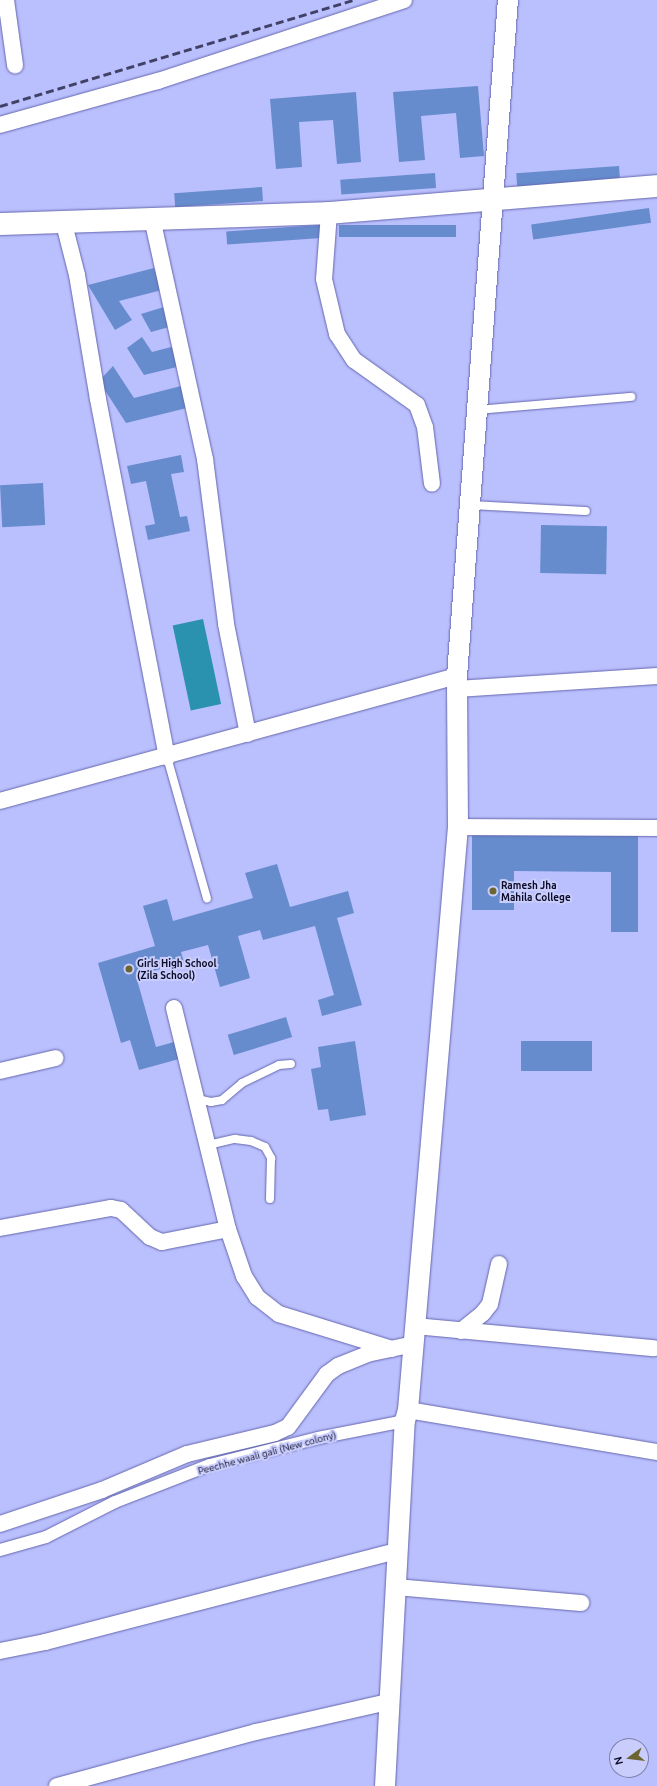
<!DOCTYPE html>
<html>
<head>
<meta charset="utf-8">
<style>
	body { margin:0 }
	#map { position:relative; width:657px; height:1786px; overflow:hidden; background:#babffd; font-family:Ubuntu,sans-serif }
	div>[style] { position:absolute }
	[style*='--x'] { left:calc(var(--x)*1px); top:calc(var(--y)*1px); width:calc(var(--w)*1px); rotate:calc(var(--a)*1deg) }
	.water>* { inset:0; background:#2a92af; transform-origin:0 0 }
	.building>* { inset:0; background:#668cce; transform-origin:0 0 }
	.roads { filter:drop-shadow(0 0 1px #6567ae) drop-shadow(0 0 1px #6567ae) }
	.service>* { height:8px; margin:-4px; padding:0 4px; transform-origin:4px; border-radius:4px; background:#fff }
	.pedestrian>* { height:12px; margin:-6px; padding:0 6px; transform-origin:6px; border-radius:6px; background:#fff }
	.minor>* { height:16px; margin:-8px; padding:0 8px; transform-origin:8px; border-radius:8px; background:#fff }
	.tertiary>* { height:20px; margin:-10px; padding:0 10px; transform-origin:10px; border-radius:10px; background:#fff }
	.secondary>* { height:22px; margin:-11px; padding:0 11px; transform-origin:11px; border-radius:11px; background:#fff }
	.rail>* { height:3px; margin-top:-1.5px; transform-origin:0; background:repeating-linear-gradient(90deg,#414167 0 8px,transparent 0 12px) }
	.dots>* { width:11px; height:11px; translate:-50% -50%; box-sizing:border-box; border:2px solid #c9cdfc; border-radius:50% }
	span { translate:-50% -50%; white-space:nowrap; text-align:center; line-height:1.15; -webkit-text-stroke:4px #c9cdfc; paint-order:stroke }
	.poi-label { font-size:10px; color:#0d0c27; font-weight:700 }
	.left { translate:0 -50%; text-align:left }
	.street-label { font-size:10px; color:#0d0c27 }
	.north { position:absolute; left:609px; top:1738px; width:40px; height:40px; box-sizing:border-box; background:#c9cdfc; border:1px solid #7e80a7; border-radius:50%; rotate:255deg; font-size:11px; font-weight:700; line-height:16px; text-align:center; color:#0d0c27 }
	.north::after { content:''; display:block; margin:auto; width:14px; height:18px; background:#6c6531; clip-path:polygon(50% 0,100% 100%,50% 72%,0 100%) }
</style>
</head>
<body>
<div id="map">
	<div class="water">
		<i style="left:203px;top:619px;width:87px;height:31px;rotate:78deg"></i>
	</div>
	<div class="building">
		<i style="clip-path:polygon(478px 86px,484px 156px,460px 158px,456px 113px,421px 116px,425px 160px,399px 162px,393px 92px)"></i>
		<i style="clip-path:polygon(356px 92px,361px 162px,337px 164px,333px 120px,299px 122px,302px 167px,276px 169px,270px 99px)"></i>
		<i style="left:619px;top:166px;width:14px;height:103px;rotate:86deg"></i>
		<i style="left:435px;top:173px;width:15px;height:95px;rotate:86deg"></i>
		<i style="left:262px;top:187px;width:14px;height:88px;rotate:86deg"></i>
		<i style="left:649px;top:208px;width:15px;height:119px;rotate:82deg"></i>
		<i style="left:320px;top:225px;width:13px;height:94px;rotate:86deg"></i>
		<i style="left:339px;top:225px;width:117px;height:12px"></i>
		<i style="clip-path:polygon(154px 268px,162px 290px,119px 301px,132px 320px,115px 330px,88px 285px)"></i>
		<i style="clip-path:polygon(164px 307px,169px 327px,151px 332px,141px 314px)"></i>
		<i style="clip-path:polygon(142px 337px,152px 352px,175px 346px,181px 366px,144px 375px,127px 348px)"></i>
		<i style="clip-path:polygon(113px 366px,134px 398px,185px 385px,191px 407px,126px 423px,99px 381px)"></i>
		<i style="clip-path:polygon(181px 455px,184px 472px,171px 474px,180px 517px,187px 516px,190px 531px,148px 540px,145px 526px,155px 524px,146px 481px,131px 484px,127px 466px)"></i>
		<i style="left:43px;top:483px;width:42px;height:43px;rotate:87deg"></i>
		<i style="left:541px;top:525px;width:66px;height:48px;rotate:1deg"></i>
		<i style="clip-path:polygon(472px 834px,638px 836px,638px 932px,611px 932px,611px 872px,514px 871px,514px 910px,472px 910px)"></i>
		<i style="clip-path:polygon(277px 864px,290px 907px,348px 891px,354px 913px,337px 918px,362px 1005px,322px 1016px,318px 1000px,334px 995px,315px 926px,263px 940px,260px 930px,238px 936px,250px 978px,220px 987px,208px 945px,181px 952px,184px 962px,136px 976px,156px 1047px,174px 1042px,179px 1059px,139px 1070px,130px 1040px,121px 1043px,98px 963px,155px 946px,143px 906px,167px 899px,173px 921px,253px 898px,245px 873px)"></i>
		<i style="left:286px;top:1017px;width:21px;height:61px;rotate:73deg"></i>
		<i style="clip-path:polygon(355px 1041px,366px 1115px,330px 1121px,328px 1109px,318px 1110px,311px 1069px,321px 1067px,318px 1047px)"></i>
		<i style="left:592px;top:1041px;width:30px;height:71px;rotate:90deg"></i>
	</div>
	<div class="roads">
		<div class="service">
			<i style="--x:478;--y:410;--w:154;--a:-4.9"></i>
			<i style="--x:470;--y:505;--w:116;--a:3"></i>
			<i style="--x:167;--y:757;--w:147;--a:74.2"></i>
			<i style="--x:197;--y:1099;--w:14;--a:12"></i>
			<i style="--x:211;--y:1102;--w:11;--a:-10"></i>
			<i style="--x:222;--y:1100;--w:26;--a:-40"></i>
			<i style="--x:242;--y:1083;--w:41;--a:-25.9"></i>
			<i style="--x:279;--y:1065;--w:12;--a:-5"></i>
			<i style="--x:208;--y:1145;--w:28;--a:-13"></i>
			<i style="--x:235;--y:1139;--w:16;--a:7"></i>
			<i style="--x:251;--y:1141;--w:15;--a:23"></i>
			<i style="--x:265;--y:1147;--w:13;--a:61"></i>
			<i style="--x:271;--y:1158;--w:41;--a:91.4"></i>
		</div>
		<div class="pedestrian">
			<i style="--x:0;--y:1550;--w:48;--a:-15.8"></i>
			<i style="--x:46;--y:1537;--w:77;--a:-26.9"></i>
			<i style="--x:115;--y:1502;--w:102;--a:-21.3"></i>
			<i style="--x:210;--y:1465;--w:111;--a:-14"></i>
			<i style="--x:318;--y:1438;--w:89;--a:-11.1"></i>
		</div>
		<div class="minor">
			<i style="--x:6;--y:0;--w:66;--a:82.1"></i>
			<i style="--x:0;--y:125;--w:164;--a:-15.6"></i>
			<i style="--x:158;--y:81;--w:259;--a:-18.2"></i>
			<i style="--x:329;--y:213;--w:66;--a:94.3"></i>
			<i style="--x:324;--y:279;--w:57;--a:76.7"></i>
			<i style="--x:337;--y:334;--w:31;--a:57"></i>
			<i style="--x:354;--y:360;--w:77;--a:35.5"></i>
			<i style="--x:417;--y:405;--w:23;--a:70"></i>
			<i style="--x:425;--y:427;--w:57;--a:83"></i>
			<i style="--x:152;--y:218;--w:247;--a:77.6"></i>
			<i style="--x:205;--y:459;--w:166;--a:82.7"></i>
			<i style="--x:226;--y:624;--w:112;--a:78.7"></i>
			<i style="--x:63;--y:220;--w:57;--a:75.7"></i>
			<i style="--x:77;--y:275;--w:126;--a:80.4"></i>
			<i style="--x:98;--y:399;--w:365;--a:79.1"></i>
			<i style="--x:457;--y:689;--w:200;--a:-3.7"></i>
			<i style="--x:0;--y:801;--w:474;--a:-15.3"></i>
			<i style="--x:458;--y:827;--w:199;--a:0.3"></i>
			<i style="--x:174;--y:1008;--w:228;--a:76.3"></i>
			<i style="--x:228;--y:1229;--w:50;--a:71.2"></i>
			<i style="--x:244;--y:1276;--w:25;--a:58"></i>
			<i style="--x:257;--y:1297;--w:28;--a:38"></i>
			<i style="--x:279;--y:1314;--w:118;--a:17.2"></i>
			<i style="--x:0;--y:1071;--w:57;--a:-13.1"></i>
			<i style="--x:0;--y:1228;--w:113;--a:-10.2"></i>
			<i style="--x:111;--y:1208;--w:10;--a:11"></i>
			<i style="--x:121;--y:1210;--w:40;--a:43"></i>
			<i style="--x:150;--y:1237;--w:13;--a:23"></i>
			<i style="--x:162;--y:1242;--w:67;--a:-11.1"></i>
			<i style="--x:415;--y:1326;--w:240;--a:5.3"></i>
			<i style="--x:461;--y:1331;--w:28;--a:-39"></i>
			<i style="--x:483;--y:1313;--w:11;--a:-52"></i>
			<i style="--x:490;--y:1304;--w:41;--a:-77.3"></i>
			<i style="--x:408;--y:1410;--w:253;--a:9.6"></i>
			<i style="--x:0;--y:1524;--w:108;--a:-18.4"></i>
			<i style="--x:102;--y:1490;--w:92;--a:-23"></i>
			<i style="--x:187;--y:1454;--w:90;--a:-13.4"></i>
			<i style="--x:275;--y:1433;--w:14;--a:-25"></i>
			<i style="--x:288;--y:1427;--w:66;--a:-53.7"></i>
			<i style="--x:327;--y:1374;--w:14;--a:-36"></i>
			<i style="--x:338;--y:1366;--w:31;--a:-22"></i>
			<i style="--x:367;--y:1354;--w:48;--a:-12"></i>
			<i style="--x:395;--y:1587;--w:187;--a:4.9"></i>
			<i style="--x:0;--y:1651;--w:46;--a:-11.3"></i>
			<i style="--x:45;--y:1642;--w:364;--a:-14.5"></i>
			<i style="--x:57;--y:1786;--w:206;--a:-15.2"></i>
			<i style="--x:256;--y:1732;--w:135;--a:-12.8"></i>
		</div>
		<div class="tertiary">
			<i style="--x:385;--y:1786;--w:366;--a:-86.9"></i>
			<i style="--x:405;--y:1421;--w:11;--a:-75"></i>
			<i style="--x:408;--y:1410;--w:585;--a:-85.1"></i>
			<i style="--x:458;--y:827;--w:151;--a:-90.4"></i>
			<i style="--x:457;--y:676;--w:678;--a:-85.69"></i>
		</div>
		<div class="secondary">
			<i style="--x:0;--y:224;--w:329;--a:-1.9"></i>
			<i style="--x:329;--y:213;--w:329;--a:-4.7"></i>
		</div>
	</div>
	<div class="rail">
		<i style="--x:0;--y:106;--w:370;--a:-16.7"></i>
	</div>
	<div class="dots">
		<i style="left:493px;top:891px;background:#6c6531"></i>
		<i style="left:129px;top:969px;background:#6c6531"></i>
	</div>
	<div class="poi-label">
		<span class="left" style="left:501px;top:891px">Ramesh Jha<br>Mahila College</span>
		<span class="left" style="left:137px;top:969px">Girls High School<br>(Zila School)</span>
	</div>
	<div class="street-label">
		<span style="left:267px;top:1453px;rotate:-15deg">Peechhe waali gali (New colony)</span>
	</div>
	<div class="north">N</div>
</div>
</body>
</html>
